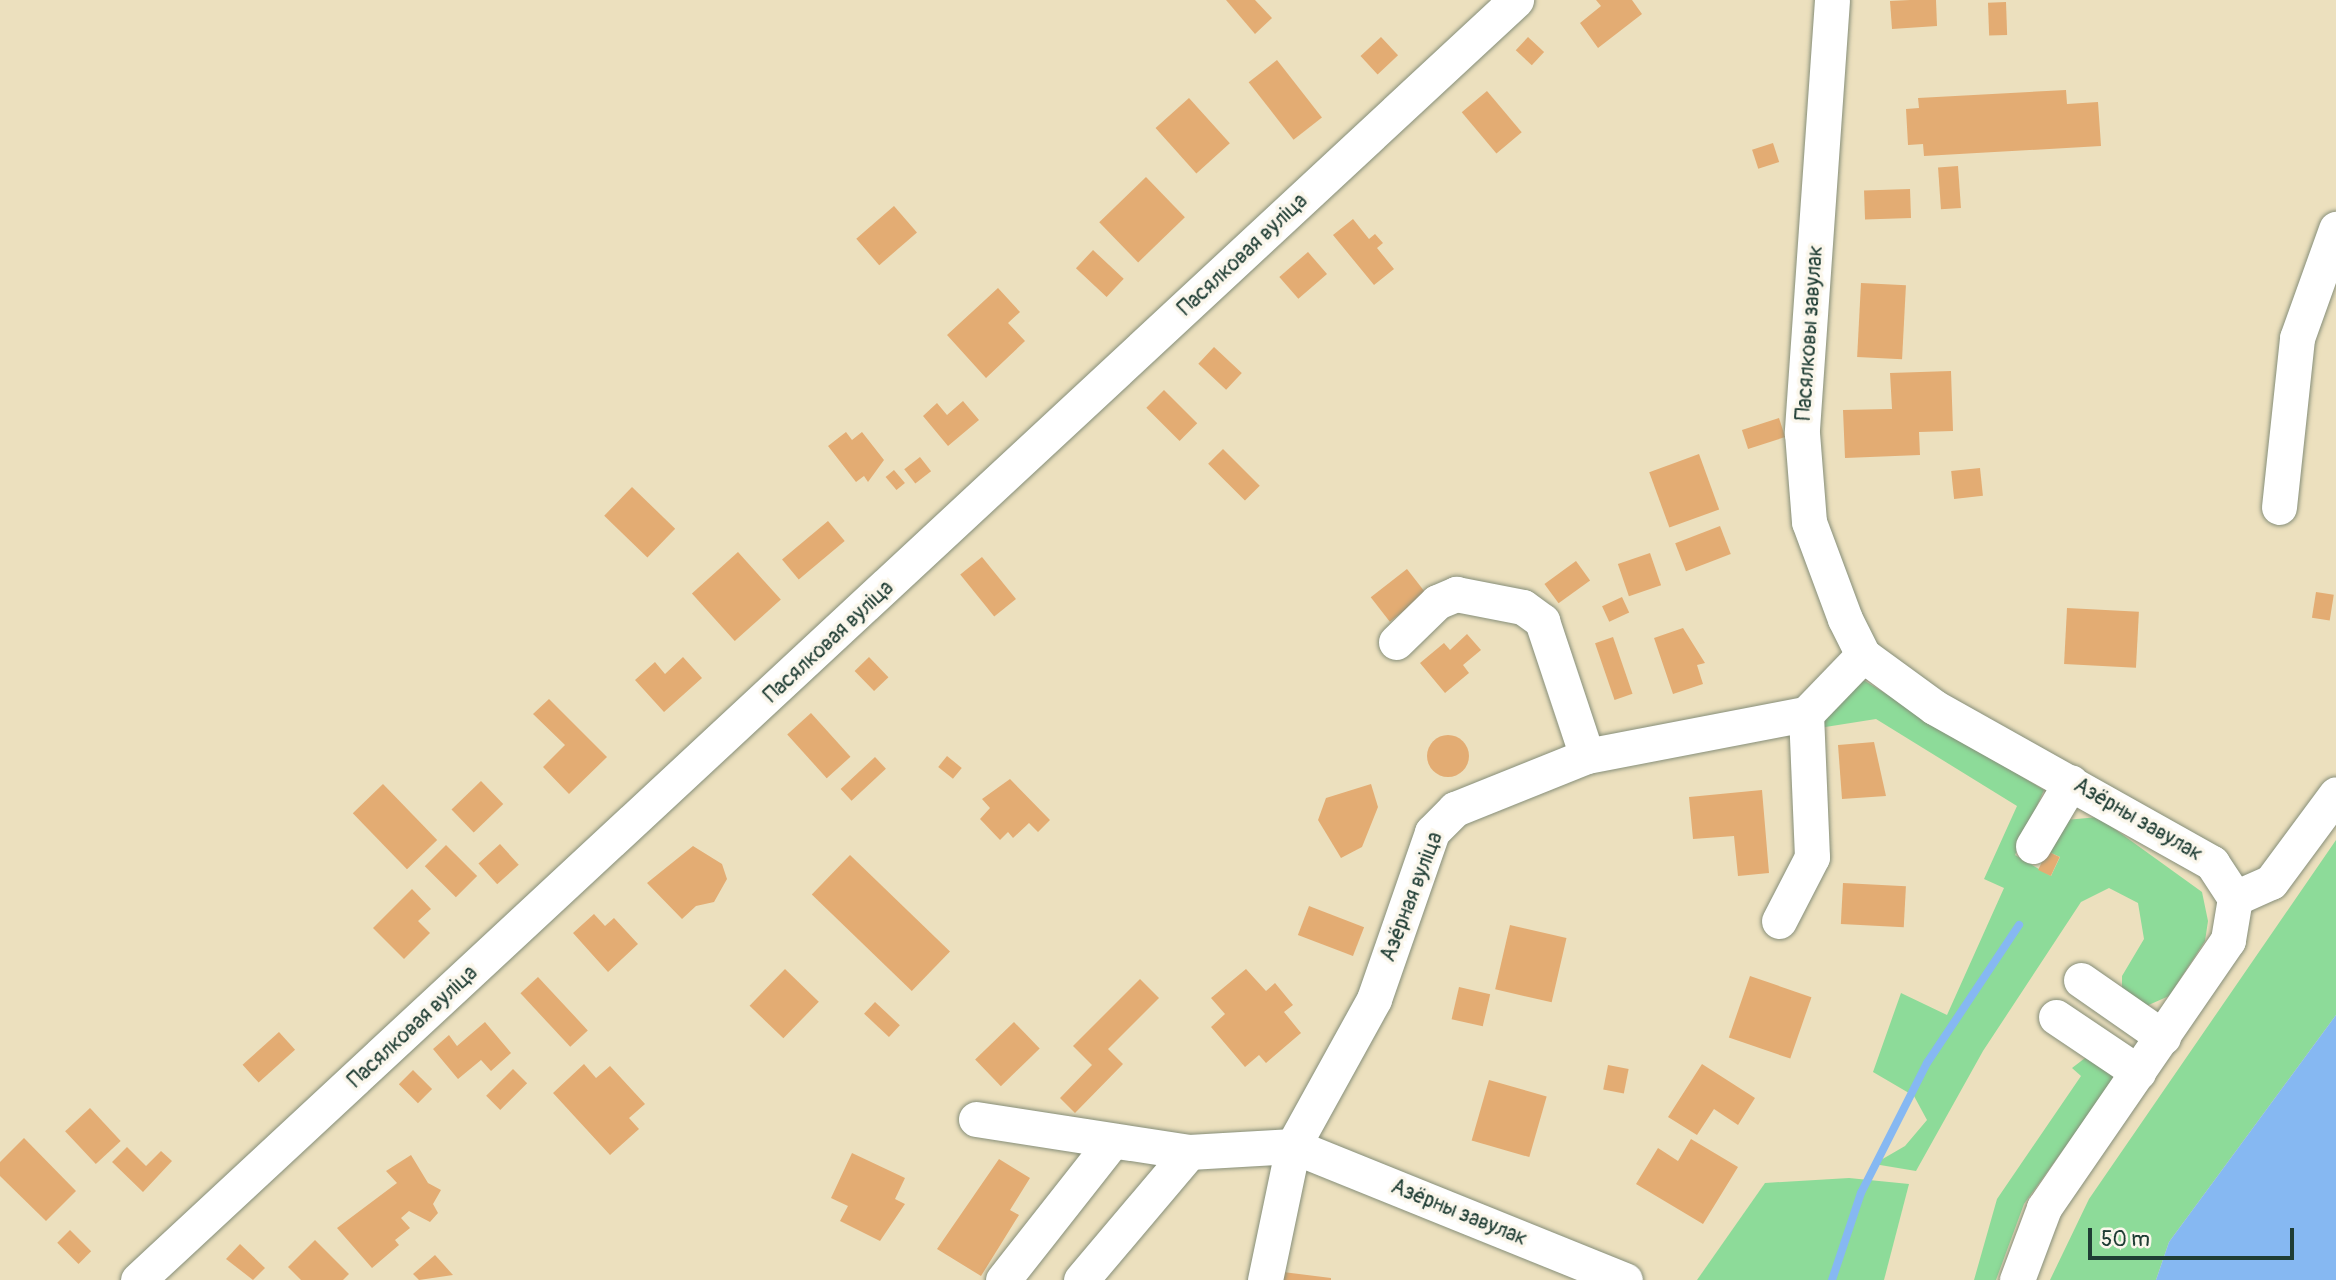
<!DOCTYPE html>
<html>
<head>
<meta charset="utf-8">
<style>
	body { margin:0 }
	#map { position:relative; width:2336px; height:1280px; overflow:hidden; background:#ece0be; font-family:Pangolin,sans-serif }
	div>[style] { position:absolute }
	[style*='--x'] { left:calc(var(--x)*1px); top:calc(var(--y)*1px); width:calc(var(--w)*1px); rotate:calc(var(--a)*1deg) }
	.green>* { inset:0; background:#8ddb99 }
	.water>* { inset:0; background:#86b8f2 }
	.stream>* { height:8px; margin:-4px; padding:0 4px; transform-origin:4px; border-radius:4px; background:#86b8f2 }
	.building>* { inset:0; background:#e3ac73; transform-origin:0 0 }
	.round { border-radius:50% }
	.roads { filter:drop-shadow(0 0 2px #868e79) drop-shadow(0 0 2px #868e79) }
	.minor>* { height:35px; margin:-17.5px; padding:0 17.5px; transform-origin:17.5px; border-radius:17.5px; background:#fff }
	span { translate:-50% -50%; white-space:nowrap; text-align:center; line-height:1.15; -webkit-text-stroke:7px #fbf7ec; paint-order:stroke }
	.street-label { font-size:21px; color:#1f3d34 }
	.scale { position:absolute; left:2088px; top:1228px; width:206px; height:32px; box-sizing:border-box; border:4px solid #1f3d34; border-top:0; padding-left:9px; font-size:21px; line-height:24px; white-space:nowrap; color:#1f3d34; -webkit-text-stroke:5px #fbf7ec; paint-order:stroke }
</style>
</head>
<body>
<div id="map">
	<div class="green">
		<i style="clip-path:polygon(1851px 680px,1865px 681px,2044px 790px,2015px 855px,2051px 876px,2060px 857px,2047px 851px,2066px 820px,2098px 817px,2202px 892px,2208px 921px,2205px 941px,2169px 996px,2144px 1007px,2122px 990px,2122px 976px,2144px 939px,2138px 903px,2109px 888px,2081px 902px,1983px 1051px,1916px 1171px,1874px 1164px,1905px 1146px,1927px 1120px,1914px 1096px,1873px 1072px,1901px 993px,1947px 1015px,2004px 888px,1984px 879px,2017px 806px,1876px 719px,1819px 728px)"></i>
		<i style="clip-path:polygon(2336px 840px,2336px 1015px,2169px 1242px,2156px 1280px,2050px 1280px,2089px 1199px)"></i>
		<i style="clip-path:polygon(2089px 1055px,2114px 1076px,2109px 1086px,2024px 1204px,1996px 1280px,1974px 1280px,1997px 1199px,2081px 1076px,2072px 1068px)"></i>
		<i style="clip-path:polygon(1849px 1178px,1909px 1184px,1884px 1280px,1697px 1280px,1765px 1183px)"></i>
	</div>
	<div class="water">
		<i style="clip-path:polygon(2336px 1015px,2336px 1280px,2156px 1280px,2169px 1242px)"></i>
	</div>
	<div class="stream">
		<i style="--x:1832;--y:1280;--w:92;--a:-71.6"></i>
		<i style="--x:1861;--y:1193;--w:146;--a:-63.1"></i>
		<i style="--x:1927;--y:1063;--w:166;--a:-56.3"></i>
	</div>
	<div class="building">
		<i style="clip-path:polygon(1226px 0,1255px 0,1272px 18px,1255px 34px)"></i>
		<i style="clip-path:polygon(1596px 0,1632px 0,1642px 14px,1598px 48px,1580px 23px,1601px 6px)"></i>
		<i style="clip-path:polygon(1910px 0,1936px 0,1937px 26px,1892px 29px,1890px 1px)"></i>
		<i style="left:2006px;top:2px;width:33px;height:18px;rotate:88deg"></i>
		<i style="left:1381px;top:37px;width:25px;height:28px;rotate:47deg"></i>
		<i style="left:1528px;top:37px;width:22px;height:18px;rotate:43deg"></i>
		<i style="left:1277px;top:60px;width:73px;height:36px;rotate:52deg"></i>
		<i style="clip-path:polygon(2066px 90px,2067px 104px,2098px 102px,2101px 146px,1924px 156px,1923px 144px,1908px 145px,1906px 109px,1919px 108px,1918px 98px)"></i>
		<i style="left:1487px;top:91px;width:54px;height:33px;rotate:50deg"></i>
		<i style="left:1189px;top:98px;width:61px;height:45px;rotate:48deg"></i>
		<i style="left:1773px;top:143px;width:20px;height:22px;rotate:72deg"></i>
		<i style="left:1958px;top:166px;width:42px;height:20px;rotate:86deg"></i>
		<i style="left:1146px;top:177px;width:56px;height:65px;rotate:46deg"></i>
		<i style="left:1910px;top:189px;width:29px;height:46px;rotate:88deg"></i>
		<i style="left:894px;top:206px;width:35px;height:50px;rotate:49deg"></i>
		<i style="clip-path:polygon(1353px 219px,1369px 239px,1375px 234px,1383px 243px,1377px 248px,1394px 269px,1374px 285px,1333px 235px)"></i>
		<i style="left:1093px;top:250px;width:42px;height:25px;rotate:43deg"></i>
		<i style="left:1308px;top:252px;width:29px;height:38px;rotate:49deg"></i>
		<i style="left:1861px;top:283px;width:45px;height:74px;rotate:3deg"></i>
		<i style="clip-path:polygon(998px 288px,1020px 312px,1008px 323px,1025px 341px,986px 378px,947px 335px)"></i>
		<i style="left:1214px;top:347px;width:38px;height:23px;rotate:43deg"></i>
		<i style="clip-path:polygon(1951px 371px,1953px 431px,1919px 432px,1920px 455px,1845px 458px,1843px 410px,1892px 409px,1890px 373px)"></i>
		<i style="left:1164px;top:390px;width:47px;height:25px;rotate:45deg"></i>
		<i style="clip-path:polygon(963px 401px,979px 420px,948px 446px,923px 416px,937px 403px,947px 415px)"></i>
		<i style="left:1779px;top:418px;width:20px;height:39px;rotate:72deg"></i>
		<i style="clip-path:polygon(846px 432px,852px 440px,862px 432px,884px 460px,868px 482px,864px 476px,856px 482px,828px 446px)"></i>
		<i style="left:1223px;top:449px;width:52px;height:21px;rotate:45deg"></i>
		<i style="left:1699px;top:454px;width:59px;height:53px;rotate:70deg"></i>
		<i style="left:920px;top:457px;width:18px;height:20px;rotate:52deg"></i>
		<i style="left:1980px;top:468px;width:28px;height:29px;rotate:84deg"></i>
		<i style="left:894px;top:470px;width:17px;height:11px;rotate:50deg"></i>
		<i style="left:632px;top:487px;width:60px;height:40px;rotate:44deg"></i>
		<i style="left:828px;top:521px;width:26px;height:60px;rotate:50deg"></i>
		<i style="left:1720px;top:526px;width:30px;height:48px;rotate:69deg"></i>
		<i style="left:738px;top:552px;width:64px;height:62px;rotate:48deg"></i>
		<i style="left:1650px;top:553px;width:34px;height:34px;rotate:71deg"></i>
		<i style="left:982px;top:557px;width:54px;height:28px;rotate:51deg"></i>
		<i style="left:1576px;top:561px;width:24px;height:39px;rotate:54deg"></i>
		<i style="left:1407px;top:569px;width:31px;height:46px;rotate:52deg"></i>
		<i style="left:2316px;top:592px;width:18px;height:26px;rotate:9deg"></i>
		<i style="left:1622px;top:597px;width:17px;height:22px;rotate:65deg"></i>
		<i style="left:2067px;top:608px;width:72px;height:56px;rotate:3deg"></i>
		<i style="clip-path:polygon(1683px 628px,1705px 663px,1697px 665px,1703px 684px,1673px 694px,1654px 638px)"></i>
		<i style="clip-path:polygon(1467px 634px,1481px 650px,1463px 665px,1469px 673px,1445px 693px,1420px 663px,1444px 643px,1450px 650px)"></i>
		<i style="left:1613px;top:637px;width:60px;height:19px;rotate:71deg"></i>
		<i style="clip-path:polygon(683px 657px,702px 678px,664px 712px,635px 680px,655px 662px,665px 674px)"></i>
		<i style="left:869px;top:657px;width:28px;height:20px;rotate:46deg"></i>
		<i style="clip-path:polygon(549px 699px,607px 757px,569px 794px,543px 767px,565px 745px,533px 714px)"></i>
		<i style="left:811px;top:713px;width:59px;height:32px;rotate:48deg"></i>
		<i class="round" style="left:1427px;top:735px;width:42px;height:42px"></i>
		<i style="clip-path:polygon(1874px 742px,1886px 796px,1842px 799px,1838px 745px)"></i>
		<i style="left:947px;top:756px;width:19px;height:14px;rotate:39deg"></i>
		<i style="left:875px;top:757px;width:16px;height:47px;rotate:47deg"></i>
		<i style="clip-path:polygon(1010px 779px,1050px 820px,1038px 832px,1029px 823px,1013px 838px,1008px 832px,1000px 840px,980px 819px,990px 808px,982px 799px)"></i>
		<i style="left:481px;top:781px;width:32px;height:41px;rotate:46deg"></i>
		<i style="left:383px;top:784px;width:78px;height:42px;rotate:46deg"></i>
		<i style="clip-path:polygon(1371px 784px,1378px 807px,1362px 847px,1341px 858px,1318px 820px,1326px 798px)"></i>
		<i style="clip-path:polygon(1762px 790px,1769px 873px,1738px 876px,1734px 836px,1693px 839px,1689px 797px)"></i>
		<i style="left:500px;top:844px;width:28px;height:29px;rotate:48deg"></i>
		<i style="left:446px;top:845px;width:44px;height:30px;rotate:45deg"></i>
		<i style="clip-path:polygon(693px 846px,722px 864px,727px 879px,714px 902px,696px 906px,682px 919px,647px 883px)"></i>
		<i style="left:2047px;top:851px;width:14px;height:21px;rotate:25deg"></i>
		<i style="left:850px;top:855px;width:139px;height:55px;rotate:44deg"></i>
		<i style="left:1843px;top:883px;width:63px;height:41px;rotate:3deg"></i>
		<i style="clip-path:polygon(412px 889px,431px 909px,418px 921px,430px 933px,404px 959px,373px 928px)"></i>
		<i style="left:1309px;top:906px;width:59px;height:31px;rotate:21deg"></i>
		<i style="clip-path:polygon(594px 914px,605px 926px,614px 918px,638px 944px,608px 972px,573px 933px)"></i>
		<i style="left:1510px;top:925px;width:58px;height:66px;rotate:13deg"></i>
		<i style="left:785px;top:969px;width:47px;height:51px;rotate:44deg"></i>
		<i style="clip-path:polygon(1246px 969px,1266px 991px,1275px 983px,1293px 1005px,1284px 1012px,1301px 1033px,1266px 1063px,1259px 1055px,1245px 1067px,1211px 1027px,1225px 1014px,1211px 998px)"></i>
		<i style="left:1750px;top:976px;width:65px;height:65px;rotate:19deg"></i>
		<i style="left:538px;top:977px;width:73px;height:24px;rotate:47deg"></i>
		<i style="clip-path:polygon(1140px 979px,1159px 998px,1108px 1049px,1123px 1064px,1075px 1113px,1060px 1098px,1092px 1065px,1073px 1046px)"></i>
		<i style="left:1459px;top:987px;width:32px;height:33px;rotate:13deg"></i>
		<i style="left:875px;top:1002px;width:34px;height:16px;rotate:43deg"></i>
		<i style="clip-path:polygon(485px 1022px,511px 1053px,491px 1071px,481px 1060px,458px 1079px,433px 1049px,449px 1035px,457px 1046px)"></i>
		<i style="left:1014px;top:1022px;width:37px;height:54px;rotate:46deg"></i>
		<i style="left:279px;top:1032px;width:24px;height:49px;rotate:48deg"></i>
		<i style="clip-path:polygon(584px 1064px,596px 1078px,610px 1066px,645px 1104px,629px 1118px,639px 1129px,610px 1155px,553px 1093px)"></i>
		<i style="clip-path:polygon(1702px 1064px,1755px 1098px,1738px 1125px,1714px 1109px,1697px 1135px,1668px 1117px)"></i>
		<i style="left:1608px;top:1065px;width:21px;height:25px;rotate:11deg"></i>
		<i style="left:513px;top:1069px;width:20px;height:38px;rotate:45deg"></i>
		<i style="left:413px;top:1070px;width:27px;height:20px;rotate:45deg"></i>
		<i style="left:1489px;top:1080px;width:60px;height:63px;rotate:16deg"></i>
		<i style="left:90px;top:1108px;width:45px;height:34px;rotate:47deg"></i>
		<i style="clip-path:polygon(24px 1138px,76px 1191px,46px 1221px,0 1176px,0 1162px)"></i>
		<i style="clip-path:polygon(1691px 1139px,1738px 1167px,1703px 1224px,1636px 1184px,1658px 1148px,1678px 1161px)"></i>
		<i style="clip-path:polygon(127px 1147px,146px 1166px,161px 1151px,172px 1161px,143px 1192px,112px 1162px)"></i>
		<i style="clip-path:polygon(852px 1153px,905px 1178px,895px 1199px,905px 1204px,880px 1241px,840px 1221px,848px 1206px,831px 1198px)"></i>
		<i style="clip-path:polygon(411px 1155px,428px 1183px,441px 1190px,433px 1204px,438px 1213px,430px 1222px,409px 1211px,401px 1218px,410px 1228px,395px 1240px,399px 1245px,372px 1268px,337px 1228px,397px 1183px,386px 1171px)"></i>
		<i style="clip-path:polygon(999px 1159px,1030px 1178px,1010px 1210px,1019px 1215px,981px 1276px,937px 1249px)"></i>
		<i style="left:70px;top:1230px;width:30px;height:18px;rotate:45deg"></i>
		<i style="clip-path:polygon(315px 1240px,349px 1274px,343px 1280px,301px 1280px,288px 1267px)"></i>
		<i style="clip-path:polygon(240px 1244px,265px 1268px,253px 1280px,226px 1259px)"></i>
		<i style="clip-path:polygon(435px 1255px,453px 1275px,419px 1280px,413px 1274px)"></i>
		<i style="clip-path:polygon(1275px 1271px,1331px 1278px,1331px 1280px,1273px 1280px)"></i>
	</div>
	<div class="roads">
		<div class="minor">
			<i style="--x:1832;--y:0;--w:434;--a:94"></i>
			<i style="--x:1802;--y:433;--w:89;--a:85.5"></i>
			<i style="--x:1809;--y:522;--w:103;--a:69.6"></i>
			<i style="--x:1845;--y:619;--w:40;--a:63.4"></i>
			<i style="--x:1863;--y:655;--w:88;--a:36.2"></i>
			<i style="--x:1934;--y:707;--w:319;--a:29.3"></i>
			<i style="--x:2212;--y:863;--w:42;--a:56.7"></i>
			<i style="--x:2235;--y:898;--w:43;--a:99.5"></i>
			<i style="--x:2228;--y:940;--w:325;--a:124.5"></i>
			<i style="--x:2044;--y:1208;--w:77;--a:110.6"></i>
			<i style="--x:2279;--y:507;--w:170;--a:-83.9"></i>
			<i style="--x:2297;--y:338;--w:116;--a:-70.3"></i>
			<i style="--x:1396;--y:642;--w:57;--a:-44.3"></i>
			<i style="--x:1437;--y:602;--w:21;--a:-23"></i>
			<i style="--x:1456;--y:594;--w:68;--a:11"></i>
			<i style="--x:1523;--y:607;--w:24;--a:36"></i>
			<i style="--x:1542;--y:621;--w:142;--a:71.6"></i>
			<i style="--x:2033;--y:846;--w:74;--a:-59.3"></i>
			<i style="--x:2235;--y:898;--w:39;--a:-24"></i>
			<i style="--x:2271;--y:882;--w:109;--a:-53.5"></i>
			<i style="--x:1779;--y:921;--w:72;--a:-62.7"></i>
			<i style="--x:1812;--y:857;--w:143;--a:-92.4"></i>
			<i style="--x:2081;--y:980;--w:100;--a:34.8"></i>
			<i style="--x:2056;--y:1017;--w:99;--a:33.9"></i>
			<i style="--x:976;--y:1119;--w:216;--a:8.8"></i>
			<i style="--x:138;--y:1280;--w:1881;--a:-42.89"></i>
			<i style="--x:1003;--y:1280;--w:174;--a:-51.8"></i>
			<i style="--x:1081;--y:1280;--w:167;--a:-49.8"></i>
			<i style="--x:1189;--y:1152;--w:104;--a:-3.3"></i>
			<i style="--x:1293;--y:1146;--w:168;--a:-61.1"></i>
			<i style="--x:1374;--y:999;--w:177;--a:-70.8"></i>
			<i style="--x:1432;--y:832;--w:33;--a:-45"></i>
			<i style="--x:1455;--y:809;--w:142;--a:-21.9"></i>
			<i style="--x:1587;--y:756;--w:223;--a:-10.9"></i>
			<i style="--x:1806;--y:714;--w:82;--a:-46"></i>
			<i style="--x:1265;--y:1280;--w:137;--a:-78.2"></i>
			<i style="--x:1293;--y:1146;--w:358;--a:22"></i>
		</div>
	</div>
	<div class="street-label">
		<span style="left:1243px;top:255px;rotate:-43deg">Пасялковая вуліца</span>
		<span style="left:1810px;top:333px;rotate:-86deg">Пасялковы завулак</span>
		<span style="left:829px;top:642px;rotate:-43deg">Пасялковая вуліца</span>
		<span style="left:2138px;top:820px;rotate:30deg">Азёрны завулак</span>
		<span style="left:1412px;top:897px;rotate:-69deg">Азёрная вуліца</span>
		<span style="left:413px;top:1027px;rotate:-43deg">Пасялковая вуліца</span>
		<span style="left:1459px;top:1213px;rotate:22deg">Азёрны завулак</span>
	</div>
	<div class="scale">50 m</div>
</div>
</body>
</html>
